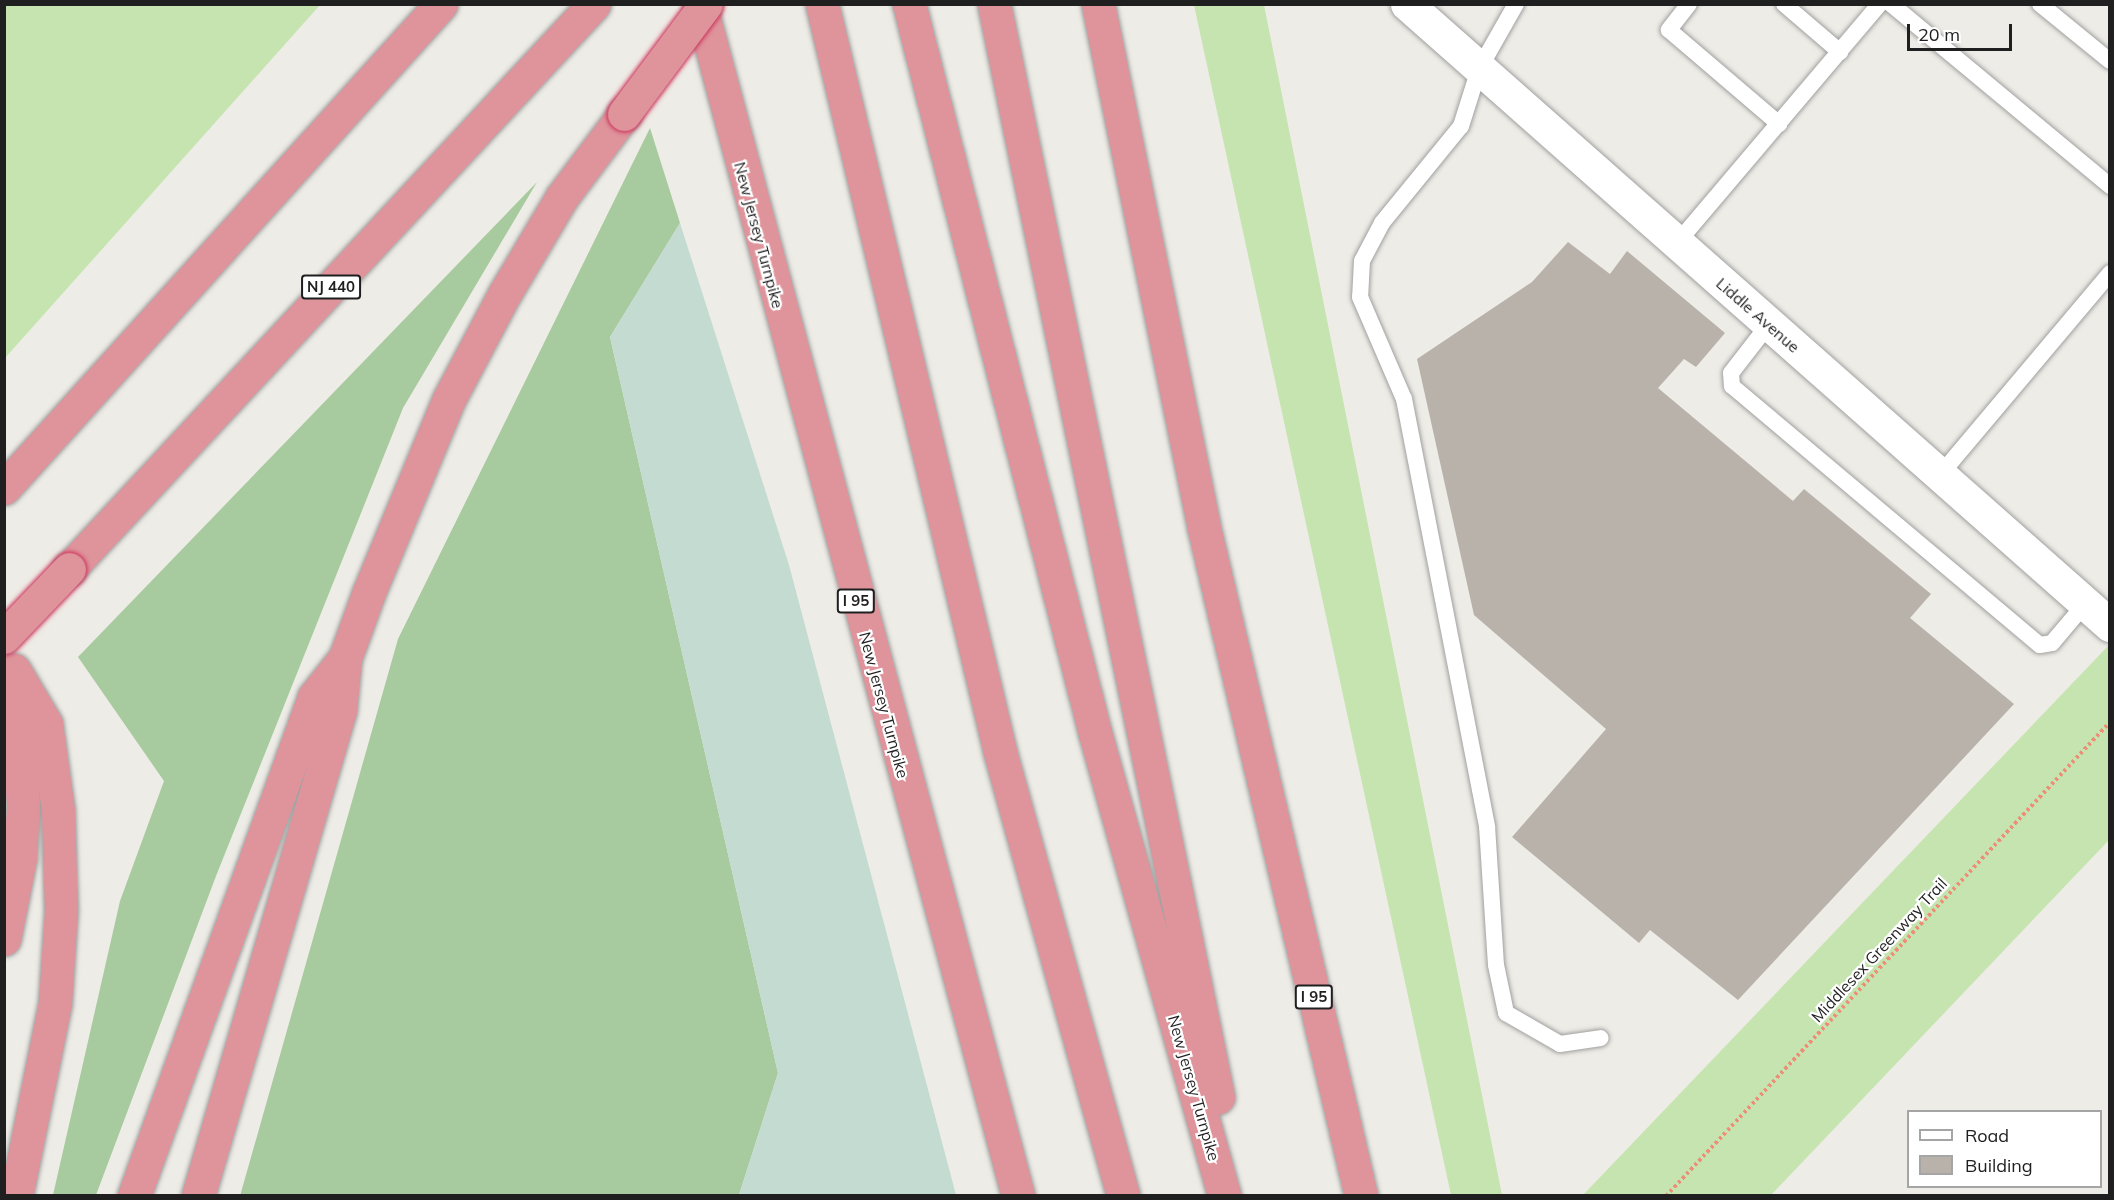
<!DOCTYPE html>
<html>
<head>
<meta charset="utf-8">
<style>
	body { margin:0 }
	#map { position:relative; width:2114px; height:1200px; overflow:hidden; background:#eeece6; font-family:Mulish,sans-serif }
	div>[style] { position:absolute }
	[style*='--x'] { left:calc(var(--x)*1px); top:calc(var(--y)*1px); width:calc(var(--w)*1px); rotate:calc(var(--a)*1deg) }
	.grass>* { inset:0; background:#c5e4b0 }
	.forest>* { inset:0; background:#a7ca9e }
	.wetland>* { inset:0; background:#c4dbd2 }
	.building>* { inset:0; background:#b8b2ab }
	.path>* { height:4px; margin-top:-2px; transform-origin:0; background:repeating-linear-gradient(90deg,#ed8e78 0 3px,transparent 0 6px) }
	.roads { filter:drop-shadow(0 0 2px #a0a0a0) drop-shadow(0 0 2px #a0a0a0) }
	.service>* { height:16px; margin:-8px; padding:0 8px; transform-origin:8px; border-radius:8px; background:#fff }
	.minor>* { height:33px; margin:-16.5px; padding:0 16.5px; transform-origin:16.5px; border-radius:16.5px; background:#fff }
	.motorway>* { height:33px; margin:-16.5px; padding:0 16.5px; transform-origin:16.5px; border-radius:16.5px; background:#df949c }
	.bridges { filter:drop-shadow(0 0 2px #cb345b) drop-shadow(0 0 2px #cb345b) }
	.motorway-bridge>* { height:33px; margin:-16.5px; padding:0 16.5px; transform-origin:16.5px; border-radius:16.5px; background:#df949c }
	span { translate:-50% -50%; white-space:nowrap; text-align:center; line-height:1.15; -webkit-text-stroke:4.5px #fff; paint-order:stroke }
	.shield-label span { padding:2px 4px; background:#fff; border:2px solid; border-radius:4px; -webkit-text-stroke-width:0 }
	.shield-label { font-size:15px; color:#1f1f1f; font-weight:700 }
	.street-label { font-size:16px; color:#1f1f1f }
	.frame { position:absolute; inset:0; border:6px solid #1f1f1f; pointer-events:none }
	.legend { position:absolute; left:1907px; top:1110px; width:195px; height:78px; box-sizing:border-box; background:#fff; border:2px solid #a5a5a5; margin:0; padding:8px 10px; list-style:none; font-size:18px; color:#1f1f1f }
	.legend li { display:flex; align-items:center; gap:12px; height:30px }
	.legend b { width:30px; border:2px solid #a5a5a5 }
	.scale { position:absolute; left:1907px; top:24px; width:105px; height:27px; box-sizing:border-box; border:3px solid #1f1f1f; border-top:0; padding-left:8px; font-size:18px; line-height:21px; white-space:nowrap; color:#1f1f1f; -webkit-text-stroke:4px #fff; paint-order:stroke }
</style>
</head>
<body>
<div id="map">
	<div class="grass">
		<i style="clip-path:polygon(5px 4px,320px 5px,5px 358px,4px 5px)"></i>
		<i style="clip-path:polygon(1194px 5px,1264px 5px,1502px 1195px,1451px 1195px)"></i>
		<i style="clip-path:polygon(2109px 645px,2109px 840px,1771px 1195px,1583px 1195px)"></i>
	</div>
	<div class="forest">
		<i style="clip-path:polygon(650px 128px,680px 223px,610px 337px,778px 1073px,739px 1195px,240px 1196px,398px 639px)"></i>
		<i style="clip-path:polygon(537px 182px,403px 408px,216px 876px,96px 1195px,53px 1195px,120px 901px,164px 781px,78px 657px)"></i>
	</div>
	<div class="wetland">
		<i style="clip-path:polygon(680px 223px,789px 565px,956px 1195px,739px 1195px,778px 1073px,610px 337px)"></i>
	</div>
	<div class="building">
		<i style="clip-path:polygon(1568px 242px,1610px 274px,1627px 251px,1725px 333px,1696px 367px,1684px 359px,1658px 388px,1793px 501px,1804px 489px,1931px 594px,1910px 618px,2014px 704px,1738px 1000px,1650px 930px,1639px 943px,1512px 837px,1606px 729px,1474px 615px,1417px 359px,1532px 282px)"></i>
	</div>
	<div class="path">
		<i style="--x:1666;--y:1196;--w:649;--a:-46.87"></i>
	</div>
	<div class="roads">
		<div class="service">
			<i style="--x:1516;--y:4;--w:75;--a:119.6"></i>
			<i style="--x:1479;--y:69;--w:60;--a:107.5"></i>
			<i style="--x:1461;--y:126;--w:125;--a:129.2"></i>
			<i style="--x:1382;--y:223;--w:43;--a:117.8"></i>
			<i style="--x:1362;--y:261;--w:36;--a:93"></i>
			<i style="--x:1360;--y:297;--w:111;--a:66.7"></i>
			<i style="--x:1404;--y:399;--w:435;--a:79"></i>
			<i style="--x:1487;--y:826;--w:139;--a:86.3"></i>
			<i style="--x:1496;--y:965;--w:49;--a:78.2"></i>
			<i style="--x:1506;--y:1013;--w:62;--a:29.9"></i>
			<i style="--x:1560;--y:1044;--w:41;--a:-8.3"></i>
			<i style="--x:1689;--y:4;--w:33;--a:128"></i>
			<i style="--x:1669;--y:30;--w:145;--a:40.5"></i>
			<i style="--x:1784;--y:4;--w:74;--a:40.6"></i>
			<i style="--x:1891;--y:4;--w:285;--a:39.7"></i>
			<i style="--x:2040;--y:4;--w:90;--a:39.2"></i>
			<i style="--x:1677;--y:243;--w:314;--a:-49.7"></i>
			<i style="--x:1769;--y:324;--w:62;--a:127.8"></i>
			<i style="--x:1731;--y:373;--w:13;--a:86"></i>
			<i style="--x:1732;--y:386;--w:402;--a:40.1"></i>
			<i style="--x:2040;--y:645;--w:12;--a:-9"></i>
			<i style="--x:2052;--y:643;--w:51;--a:-49.8"></i>
			<i style="--x:1940;--y:475;--w:264;--a:-49.9"></i>
		</div>
		<div class="minor">
			<i style="--x:1407;--y:4;--w:938;--a:41.46"></i>
		</div>
		<div class="motorway">
			<i style="--x:700;--y:4;--w:1234;--a:75.06"></i>
			<i style="--x:822;--y:4;--w:769;--a:76.61"></i>
			<i style="--x:1000;--y:752;--w:461;--a:74.5"></i>
			<i style="--x:909;--y:4;--w:752;--a:75.69"></i>
			<i style="--x:1095;--y:733;--w:481;--a:74.4"></i>
			<i style="--x:994;--y:4;--w:1116;--a:78.42"></i>
			<i style="--x:1098;--y:4;--w:535;--a:78.56"></i>
			<i style="--x:1204;--y:528;--w:686;--a:76.77"></i>
			<i style="--x:4;--y:488;--w:652;--a:-47.92"></i>
			<i style="--x:69;--y:569;--w:771;--a:-47.1"></i>
			<i style="--x:14;--y:670;--w:63;--a:59.3"></i>
			<i style="--x:46;--y:724;--w:88;--a:82.1"></i>
			<i style="--x:58;--y:811;--w:99;--a:88.3"></i>
			<i style="--x:61;--y:910;--w:93;--a:93.7"></i>
			<i style="--x:55;--y:1003;--w:197;--a:101.4"></i>
			<i style="--x:4;--y:939;--w:83;--a:-78.8"></i>
			<i style="--x:20;--y:858;--w:52;--a:-86.7"></i>
			<i style="--x:23;--y:806;--w:127;--a:-93.6"></i>
			<i style="--x:134;--y:1196;--w:530;--a:-70.16"></i>
			<i style="--x:314;--y:697;--w:50;--a:-51.5"></i>
			<i style="--x:198;--y:1196;--w:506;--a:-73.71"></i>
			<i style="--x:340;--y:710;--w:52;--a:-84.5"></i>
			<i style="--x:345;--y:658;--w:70;--a:-70"></i>
			<i style="--x:369;--y:592;--w:209;--a:-67.5"></i>
			<i style="--x:449;--y:399;--w:120;--a:-62.2"></i>
			<i style="--x:505;--y:293;--w:112;--a:-59.3"></i>
			<i style="--x:562;--y:197;--w:104;--a:-53.2"></i>
		</div>
	</div>
	<div class="bridges">
		<div class="motorway-bridge">
			<i style="--x:624;--y:114;--w:137;--a:-53.3"></i>
			<i style="--x:4;--y:637;--w:94;--a:-46.3"></i>
		</div>
	</div>
	<div class="shield-label">
		<span style="left:331px;top:287px">NJ 440</span>
		<span style="left:856px;top:601px">I 95</span>
		<span style="left:1314px;top:997px">I 95</span>
	</div>
	<div class="street-label">
		<span style="left:759px;top:235px;rotate:75deg">New Jersey Turnpike</span>
		<span style="left:1758px;top:315px;rotate:41deg">Liddle Avenue</span>
		<span style="left:884px;top:705px;rotate:75deg">New Jersey Turnpike</span>
		<span style="left:1879px;top:950px;rotate:-47deg">Middlesex Greenway Trail</span>
		<span style="left:1194px;top:1088px;rotate:74deg">New Jersey Turnpike</span>
	</div>
	<div class="frame"></div>
	<ul class="legend">
	<li><b style="height:8px;background:#fff"></b>Road</li>
	<li><b style="height:16px;background:#b8b2ab"></b>Building</li>
	</ul>
	<div class="scale">20 m</div>
</div>
</body>
</html>
